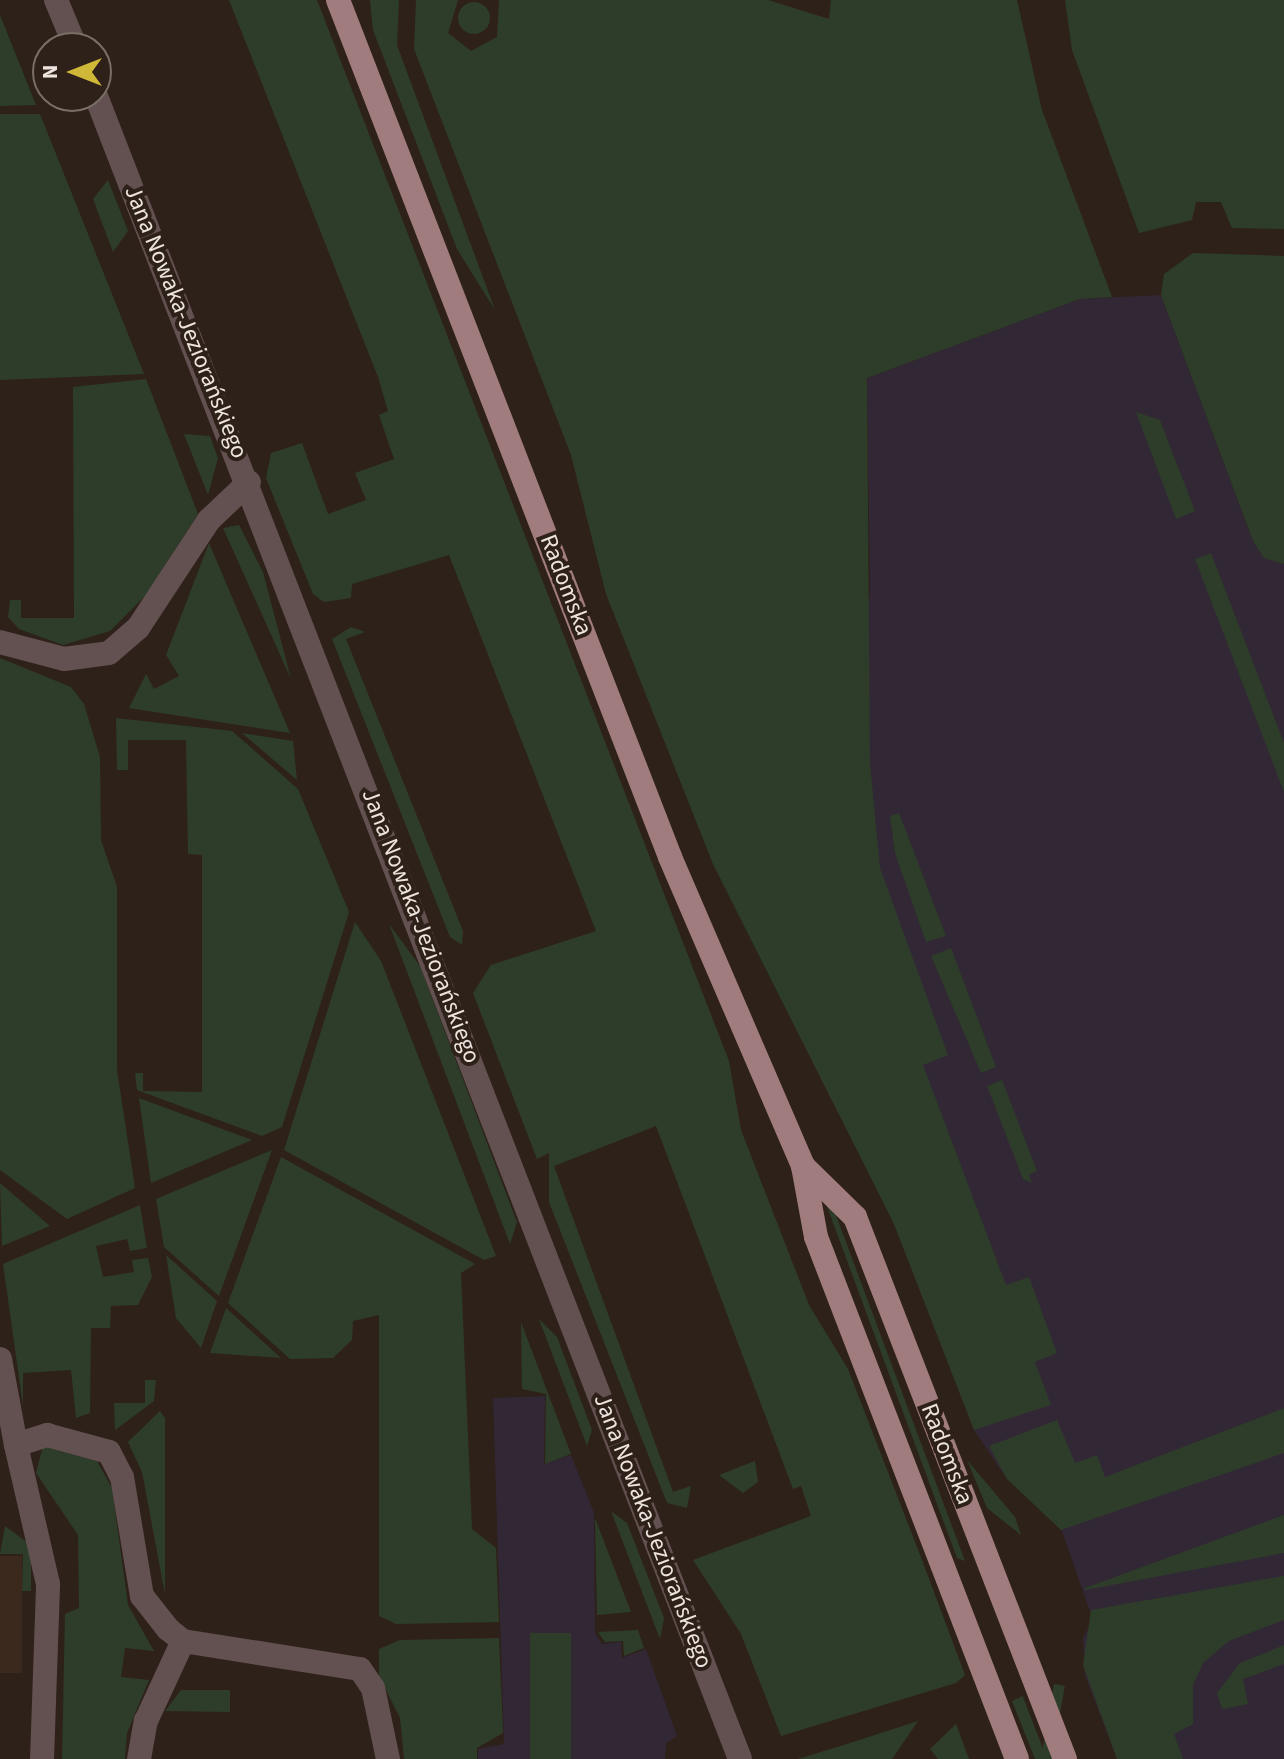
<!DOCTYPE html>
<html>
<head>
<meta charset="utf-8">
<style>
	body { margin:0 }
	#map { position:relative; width:1284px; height:1759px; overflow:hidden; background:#2e2119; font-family:"Source Sans 3",sans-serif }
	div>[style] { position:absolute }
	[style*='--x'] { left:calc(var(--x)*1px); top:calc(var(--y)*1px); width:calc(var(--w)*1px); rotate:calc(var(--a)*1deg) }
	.commercial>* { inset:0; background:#322735 }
	.built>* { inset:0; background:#3c291e; transform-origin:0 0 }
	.green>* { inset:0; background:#2e3d2a; transform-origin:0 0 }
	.round { border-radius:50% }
	.minor>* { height:24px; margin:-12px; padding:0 12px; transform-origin:12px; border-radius:12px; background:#635051 }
	.tertiary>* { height:24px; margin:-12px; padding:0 12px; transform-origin:12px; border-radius:12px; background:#635051 }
	.primary>* { height:24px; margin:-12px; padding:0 12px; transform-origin:12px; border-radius:12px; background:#a17c7e }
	span { translate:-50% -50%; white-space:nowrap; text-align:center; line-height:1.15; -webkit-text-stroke:8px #2e2119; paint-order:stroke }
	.street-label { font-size:24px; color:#ede4df }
	.north { position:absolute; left:32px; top:32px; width:80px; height:80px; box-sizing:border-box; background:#2e2119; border:2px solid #7a6f68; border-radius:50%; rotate:270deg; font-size:22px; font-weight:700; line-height:32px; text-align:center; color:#ede4df }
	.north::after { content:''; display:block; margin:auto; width:28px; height:36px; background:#cfb837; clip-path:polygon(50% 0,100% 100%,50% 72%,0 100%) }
</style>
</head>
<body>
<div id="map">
	<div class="commercial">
		<i style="clip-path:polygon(1161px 295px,1253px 541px,1284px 564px,1284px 1759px,1117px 1759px,1085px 1675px,1083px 1638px,1093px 1620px,1059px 1523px,1007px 1479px,974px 1430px,894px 1224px,783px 1000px,801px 880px,870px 594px,867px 378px,1080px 299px)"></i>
		<i style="clip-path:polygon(545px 1396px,544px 1464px,571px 1455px,594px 1513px,595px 1633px,602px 1644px,621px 1642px,622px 1658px,646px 1649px,677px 1736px,666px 1743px,665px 1759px,478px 1759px,478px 1749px,504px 1744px,493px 1398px)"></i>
	</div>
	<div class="built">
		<i style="left:0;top:1556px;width:22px;height:117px"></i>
	</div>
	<div class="green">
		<i style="clip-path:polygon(229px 0,317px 0,729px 1061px,741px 1130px,809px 1305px,848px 1369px,922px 1560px,965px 1675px,956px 1683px,781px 1736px,741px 1634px,693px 1560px,811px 1516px,801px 1486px,793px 1489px,656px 1126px,554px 1166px,673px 1492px,691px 1486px,687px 1508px,667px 1503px,549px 1202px,549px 1153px,537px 1159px,473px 993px,491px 965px,596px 931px,449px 555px,352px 584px,351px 598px,324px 602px,313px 594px,266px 478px,271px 453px,302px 443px,328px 514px,366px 500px,355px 473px,394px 459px,379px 415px,388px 411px,378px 377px)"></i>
		<i style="clip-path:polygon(370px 0,399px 0,397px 45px,495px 310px,457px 249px,373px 30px)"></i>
		<i style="clip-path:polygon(416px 0,458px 0,448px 33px,471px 51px,497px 37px,499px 0,768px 0,829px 19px,831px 0,1017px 0,1042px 110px,1112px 297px,1080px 299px,867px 378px,870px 763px,880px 868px,948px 1055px,923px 1065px,1006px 1285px,1029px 1277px,1057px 1353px,1035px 1362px,1051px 1405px,974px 1430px,894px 1224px,713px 864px,606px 594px,571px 455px,414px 49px)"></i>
		<i style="clip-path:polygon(1065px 0,1284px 0,1284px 229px,1232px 228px,1221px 202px,1196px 202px,1192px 220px,1139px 233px,1072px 50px)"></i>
		<i class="round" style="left:458px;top:2px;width:32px;height:32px"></i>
		<i style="clip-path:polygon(0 15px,36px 105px,0 106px)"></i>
		<i style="clip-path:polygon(0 114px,40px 114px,144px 374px,0 380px)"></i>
		<i style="clip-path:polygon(108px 180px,128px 231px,113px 252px,93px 199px)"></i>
		<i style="clip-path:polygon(1193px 253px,1284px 256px,1284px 564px,1264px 558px,1253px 541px,1161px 295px,1164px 274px)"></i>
		<i style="clip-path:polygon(146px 379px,198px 514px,145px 596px,110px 631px,63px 645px,19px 629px,8px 617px,10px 600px,21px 600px,21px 618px,74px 618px,73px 387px)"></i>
		<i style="clip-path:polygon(1136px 412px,1160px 420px,1195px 511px,1176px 519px)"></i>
		<i style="clip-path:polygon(184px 434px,210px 436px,218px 458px,208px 495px)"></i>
		<i style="clip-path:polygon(239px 525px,263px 572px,291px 679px,223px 528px)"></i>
		<i style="clip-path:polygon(209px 543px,290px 733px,129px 708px,146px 674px,154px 689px,179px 676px,166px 655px)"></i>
		<i style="clip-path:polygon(1211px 553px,1284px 743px,1284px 792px,1195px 559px)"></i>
		<i style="clip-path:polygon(351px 627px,365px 632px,346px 639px,463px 931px,462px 945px,450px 937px,332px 639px)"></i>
		<i style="clip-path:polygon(0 658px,71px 687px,84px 704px,100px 757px,101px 840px,117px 887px,117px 1070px,135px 1188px,67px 1219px,0 1170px)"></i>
		<i style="clip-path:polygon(116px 718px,232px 731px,298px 789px,349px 912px,282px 1127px,262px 1136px,137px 1090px,135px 1073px,143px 1073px,143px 1091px,202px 1092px,202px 855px,188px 854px,186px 740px,128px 740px,128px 770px,117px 770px)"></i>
		<i style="clip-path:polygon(242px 733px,293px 741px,297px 780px)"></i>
		<i style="clip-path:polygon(899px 813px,946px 936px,926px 942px,895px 853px,890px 816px)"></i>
		<i style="clip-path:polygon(355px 922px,381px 961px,496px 1256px,484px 1260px,284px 1150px)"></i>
		<i style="clip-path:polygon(389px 924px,420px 966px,517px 1222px,510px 1244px)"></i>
		<i style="clip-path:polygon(951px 948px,996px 1067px,981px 1073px,931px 956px)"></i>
		<i style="clip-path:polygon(1002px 1080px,1037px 1171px,1029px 1175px,1032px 1183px,1023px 1179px,987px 1086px)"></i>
		<i style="clip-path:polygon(139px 1098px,252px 1140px,151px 1183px)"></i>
		<i style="clip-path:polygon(272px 1150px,219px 1296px,164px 1247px,156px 1199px)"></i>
		<i style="clip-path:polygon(281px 1157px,475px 1264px,461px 1273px,472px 1529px,496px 1548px,499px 1622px,396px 1624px,379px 1616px,379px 1315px,353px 1321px,352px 1340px,333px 1358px,290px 1359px,228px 1303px)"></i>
		<i style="clip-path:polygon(0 1183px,50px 1226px,2px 1246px)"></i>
		<i style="clip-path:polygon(825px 1201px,831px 1202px,965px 1561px,957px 1558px)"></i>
		<i style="clip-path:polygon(140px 1205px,147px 1248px,130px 1251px,127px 1239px,96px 1246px,103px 1277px,134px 1272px,132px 1260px,148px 1258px,152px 1277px,138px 1305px,111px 1306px,110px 1328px,91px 1328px,90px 1413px,76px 1418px,71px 1370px,23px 1373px,23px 1406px,3px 1264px)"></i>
		<i style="clip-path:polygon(166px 1255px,217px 1301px,201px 1348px,176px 1318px)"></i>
		<i style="clip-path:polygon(226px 1308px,281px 1358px,210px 1353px)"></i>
		<i style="clip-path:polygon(539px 1319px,557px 1337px,592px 1430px,587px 1446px)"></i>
		<i style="clip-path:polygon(521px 1322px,571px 1454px,545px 1464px,546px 1394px,522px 1389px)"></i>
		<i style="clip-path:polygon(145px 1380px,156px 1380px,154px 1401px,115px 1430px,114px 1403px,145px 1403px)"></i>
		<i style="clip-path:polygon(1284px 1408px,1284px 1453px,1061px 1530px,1007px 1479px,989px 1446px,1057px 1420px,1075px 1463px,1097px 1455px,1105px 1477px)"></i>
		<i style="clip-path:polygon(160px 1411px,165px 1418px,165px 1594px,142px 1472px,128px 1442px)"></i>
		<i style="clip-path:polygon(43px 1446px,97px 1461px,112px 1488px,128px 1605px,154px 1651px,125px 1648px,121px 1677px,149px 1680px,127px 1733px,125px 1759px,62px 1759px,65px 1614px,79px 1608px,78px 1535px,36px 1473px)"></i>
		<i style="clip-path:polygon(967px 1460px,1015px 1517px,1021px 1535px,987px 1508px)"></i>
		<i style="clip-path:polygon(755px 1461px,758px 1482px,743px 1493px,719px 1475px)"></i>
		<i style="clip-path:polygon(611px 1511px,627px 1523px,664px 1618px,660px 1639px)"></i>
		<i style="clip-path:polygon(1284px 1515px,1284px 1553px,1085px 1590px,1085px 1588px)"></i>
		<i style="clip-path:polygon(595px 1518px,631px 1612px,597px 1615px)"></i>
		<i style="clip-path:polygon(5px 1526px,31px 1545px,31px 1591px,22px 1591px,23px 1554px,0 1554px)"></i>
		<i style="clip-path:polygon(1284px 1576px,1284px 1620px,1229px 1641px,1203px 1663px,1193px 1685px,1193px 1724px,1174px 1734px,1183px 1759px,1117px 1759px,1083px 1665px,1091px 1610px)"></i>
		<i style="clip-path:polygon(638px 1630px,644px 1648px,624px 1656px,623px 1641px,605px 1642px,598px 1632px)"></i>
		<i style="left:571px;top:1633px;width:126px;height:41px;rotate:90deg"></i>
		<i style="clip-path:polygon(499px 1638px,503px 1733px,477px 1748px,477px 1759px,404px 1759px,400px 1718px,379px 1676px,379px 1649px,400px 1640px)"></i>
		<i style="clip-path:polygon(1284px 1645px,1284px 1664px,1243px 1679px,1248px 1704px,1222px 1709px,1217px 1693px,1240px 1663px)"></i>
		<i style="left:1054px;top:1684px;width:11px;height:80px;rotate:10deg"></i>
		<i style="clip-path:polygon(181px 1690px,230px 1690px,230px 1712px,165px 1711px)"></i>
		<i style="clip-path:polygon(1023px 1696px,1023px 1697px,1047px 1759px,1035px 1759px,1012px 1701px)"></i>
		<i style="clip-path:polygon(918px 1721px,892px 1759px,798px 1759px,847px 1744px)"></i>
		<i style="clip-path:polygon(956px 1724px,969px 1759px,938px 1759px,930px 1749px)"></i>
	</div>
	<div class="minor">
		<i style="--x:0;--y:642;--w:66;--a:14.9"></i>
		<i style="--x:64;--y:659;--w:45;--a:-7.6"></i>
		<i style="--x:109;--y:653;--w:38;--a:-41"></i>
		<i style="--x:138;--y:628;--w:129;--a:-56.7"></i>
		<i style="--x:209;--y:520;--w:55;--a:-43.5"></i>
		<i style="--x:0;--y:1359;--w:87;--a:79.5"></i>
		<i style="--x:42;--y:1759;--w:175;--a:-88"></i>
		<i style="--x:48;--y:1584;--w:143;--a:-103"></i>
		<i style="--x:16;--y:1445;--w:33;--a:-18"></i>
		<i style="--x:47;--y:1435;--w:64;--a:15.3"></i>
		<i style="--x:109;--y:1452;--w:28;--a:63"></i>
		<i style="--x:122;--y:1477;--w:121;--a:80.5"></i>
		<i style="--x:142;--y:1596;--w:42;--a:51.8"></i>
		<i style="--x:168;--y:1629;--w:19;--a:39"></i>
		<i style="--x:183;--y:1641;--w:179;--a:9"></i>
		<i style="--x:360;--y:1669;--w:23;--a:56"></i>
		<i style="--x:373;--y:1688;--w:73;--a:78.1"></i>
		<i style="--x:139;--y:1759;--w:39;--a:-80"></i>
		<i style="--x:146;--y:1721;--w:88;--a:-65.2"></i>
	</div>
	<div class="tertiary">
		<i style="--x:56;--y:0;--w:52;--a:67.4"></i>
		<i style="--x:96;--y:96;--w:1783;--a:68.83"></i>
	</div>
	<div class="primary">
		<i style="--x:338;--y:0;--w:919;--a:68.82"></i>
		<i style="--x:670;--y:857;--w:336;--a:66.7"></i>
		<i style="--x:803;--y:1166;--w:72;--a:79.6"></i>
		<i style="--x:816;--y:1237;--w:559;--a:68.94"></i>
		<i style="--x:803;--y:1166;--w:73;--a:44.4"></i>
		<i style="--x:855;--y:1217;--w:581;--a:68.82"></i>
	</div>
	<div class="street-label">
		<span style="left:186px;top:322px;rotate:68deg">Jana Nowaka-Jeziorańskiego</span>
		<span style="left:566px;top:585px;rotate:69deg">Radomska</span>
		<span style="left:421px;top:926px;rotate:69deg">Jana Nowaka-Jeziorańskiego</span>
		<span style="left:947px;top:1454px;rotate:69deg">Radomska</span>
		<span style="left:653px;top:1531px;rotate:69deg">Jana Nowaka-Jeziorańskiego</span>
	</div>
	<div class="north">N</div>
</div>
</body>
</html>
